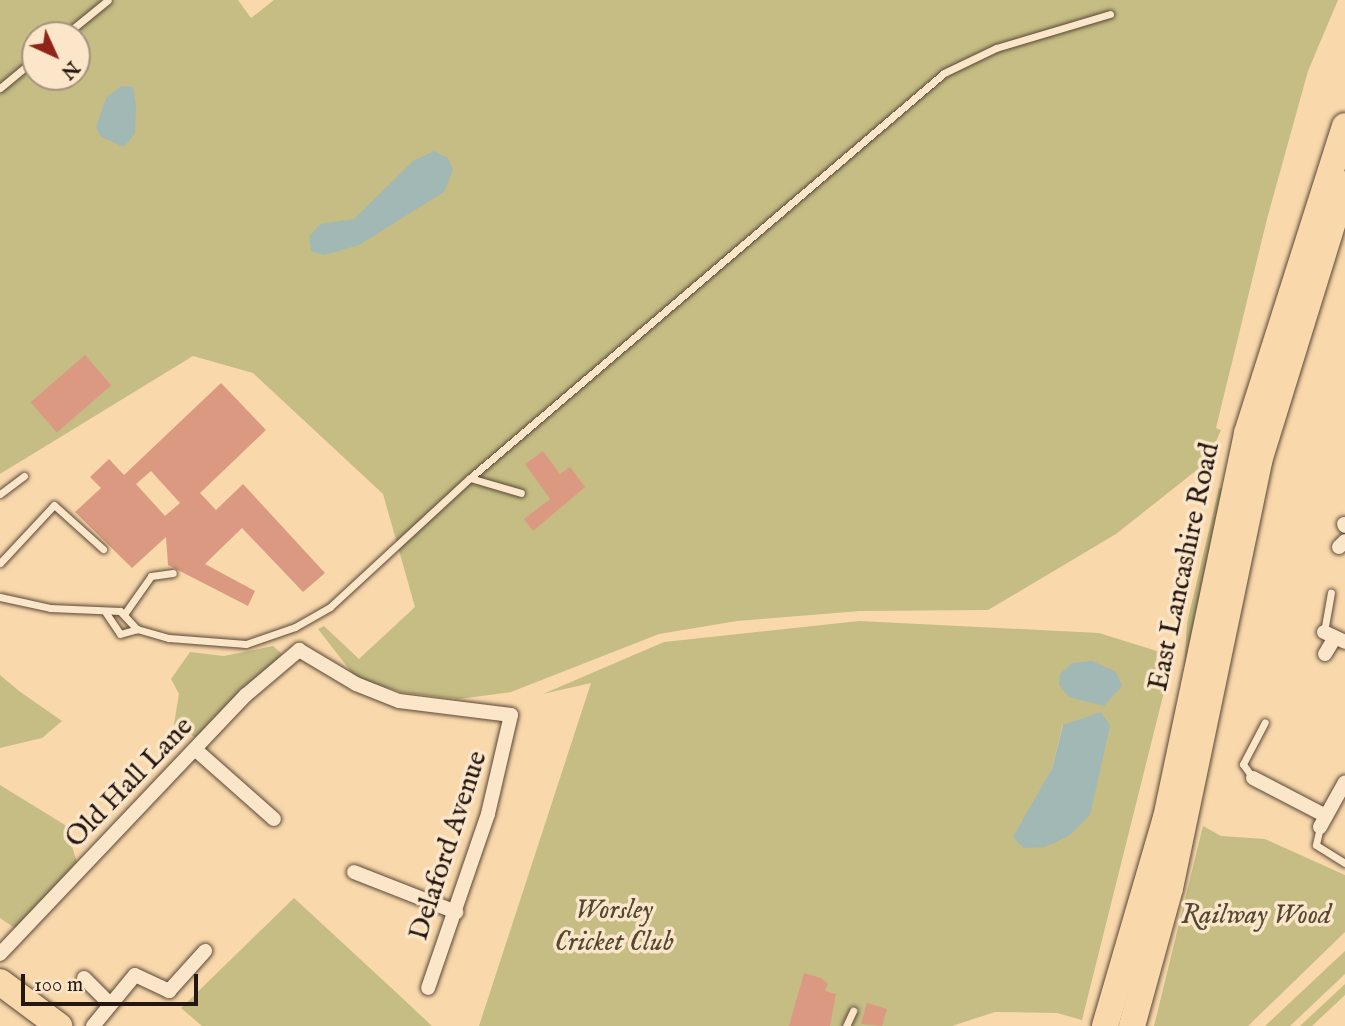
<!DOCTYPE html>
<html>
<head>
<meta charset="utf-8">
<style>
	body { margin:0 }
	#map { position:relative; width:1345px; height:1026px; overflow:hidden; background:#f9d9ac; font-family:"IM FELL English",serif }
	div>[style] { position:absolute }
	[style*='--x'] { left:calc(var(--x)*1px); top:calc(var(--y)*1px); width:calc(var(--w)*1px); rotate:calc(var(--a)*1deg) }
	.green>* { inset:0; background:#c5bd84 }
	.water>* { inset:0; background:#a1b8b4 }
	.building>* { inset:0; background:#db9981; transform-origin:0 0 }
	.roads { filter:drop-shadow(0 0 2px #594737) drop-shadow(0 0 2px #594737) }
	.lane>* { height:7px; margin:-3.5px; padding:0 3.5px; transform-origin:3.5px; border-radius:3.5px; background:#fbe6c9 }
	.street>* { height:14px; margin:-7px; padding:0 7px; transform-origin:7px; border-radius:7px; background:#fbe6c9 }
	.highway>* { height:26px; margin:-13px; padding:0 13px; transform-origin:13px; border-radius:13px; background:#f9d9ac }
	span { translate:-50% -50%; white-space:nowrap; text-align:center; line-height:1.15; -webkit-text-stroke:7px #fbe6c9; paint-order:stroke }
	.street-label { font-size:28px; color:#241610 }
	.park-label { font-size:28px; color:#544833; font-style:italic }
	.north { position:absolute; left:21px; top:21px; width:70px; height:70px; box-sizing:border-box; background:#fbe6c9; border:2px solid #a5937f; border-radius:50%; rotate:135deg; font-size:19px; font-weight:700; line-height:28px; text-align:center; color:#241610 }
	.north::after { content:''; display:block; margin:auto; width:24px; height:32px; background:#8f2418; clip-path:polygon(50% 0,100% 100%,50% 72%,0 100%) }
	.scale { position:absolute; left:21px; top:974px; width:177px; height:32px; box-sizing:border-box; border:4px solid #241610; border-top:0; padding-left:9px; font-size:21px; line-height:24px; white-space:nowrap; color:#241610; -webkit-text-stroke:5px #fbe6c9; paint-order:stroke }
</style>
</head>
<body>
<div id="map">
	<div class="green">
		<i style="clip-path:polygon(evenodd,0 0,238px 0,251px 18px,274px 0,1338px 0,1308px 71px,1267px 219px,1216px 428px,1221px 430px,1207px 462px,1116px 534px,988px 610px,860px 611px,737px 621px,659px 634px,511px 692px,459px 699px,405px 693px,356px 678px,318px 629px,324px 626px,359px 659px,415px 607px,383px 494px,253px 373px,193px 356px,0 474px,0 0,35px 35px,77px 35px,77px 77px,35px 77px,35px 35px)"></i>
		<i style="clip-path:polygon(1219px 488px,1224px 489px,1184px 670px,1187px 623px)"></i>
		<i style="clip-path:polygon(evenodd,859px 621px,1099px 633px,1173px 656px,1082px 1020px,1057px 1013px,995px 1012px,952px 1026px,479px 1026px,591px 683px,543px 694px,664px 642px,859px 621px,1063px 724px,1069px 836px,1023px 848px,1014px 837px,1052px 768px,1063px 724px)"></i>
		<i style="clip-path:polygon(273px 646px,282px 654px,199px 740px,174px 724px,179px 694px,171px 679px,190px 652px,224px 656px)"></i>
		<i style="clip-path:polygon(0 675px,19px 691px,62px 721px,42px 738px,0 748px)"></i>
		<i style="clip-path:polygon(0 785px,65px 825px,77px 862px,16px 929px,0 918px)"></i>
		<i style="clip-path:polygon(1203px 826px,1221px 836px,1265px 839px,1345px 875px,1345px 932px,1248px 1026px,1154px 1026px)"></i>
		<i style="clip-path:polygon(294px 898px,399px 995px,432px 1026px,202px 1026px,181px 1008px)"></i>
		<i style="clip-path:polygon(1345px 951px,1345px 974px,1290px 1026px,1265px 1026px)"></i>
		<i style="clip-path:polygon(1345px 984px,1345px 995px,1312px 1026px,1300px 1026px)"></i>
	</div>
	<div class="water">
		<i style="clip-path:polygon(121px 86px,133px 87px,136px 105px,135px 133px,124px 147px,101px 137px,96px 127px,106px 98px)"></i>
		<i style="clip-path:polygon(434px 151px,448px 158px,453px 170px,444px 192px,359px 245px,324px 255px,311px 251px,309px 237px,320px 224px,354px 219px,413px 161px)"></i>
		<i style="clip-path:polygon(1092px 661px,1116px 672px,1122px 686px,1104px 706px,1069px 697px,1059px 685px,1060px 674px,1072px 663px)"></i>
		<i style="clip-path:polygon(1101px 712px,1110px 726px,1090px 815px,1069px 836px,1045px 847px,1023px 848px,1013px 837px,1052px 768px,1063px 725px)"></i>
	</div>
	<div class="building">
		<i style="left:85px;top:355px;width:40px;height:72px;rotate:49deg"></i>
		<i style="clip-path:polygon(evenodd,221px 383px,266px 430px,200px 493px,216px 510px,243px 484px,325px 573px,303px 592px,242px 528px,205px 564px,255px 591px,248px 606px,168px 565px,166px 537px,132px 568px,75px 512px,101px 488px,90px 477px,109px 459px,124px 475px,221px 383px,151px 471px,180px 503px,165px 516px,136px 484px,151px 471px)"></i>
		<i style="clip-path:polygon(543px 451px,560px 474px,570px 467px,585px 487px,533px 531px,524px 519px,550px 499px,525px 464px)"></i>
		<i style="clip-path:polygon(804px 973px,821px 978px,828px 984px,825px 991px,836px 994px,830px 1026px,789px 1026px)"></i>
		<i style="clip-path:polygon(867px 1003px,887px 1009px,882px 1026px,861px 1024px)"></i>
	</div>
	<div class="roads">
		<div class="lane">
			<i style="--x:65;--y:35;--w:55;--a:-39.1"></i>
			<i style="--x:0;--y:88;--w:45;--a:-39.6"></i>
			<i style="--x:470;--y:478;--w:623;--a:-40.51"></i>
			<i style="--x:944;--y:73;--w:58;--a:-25.7"></i>
			<i style="--x:996;--y:48;--w:119;--a:-16.6"></i>
			<i style="--x:0;--y:494;--w:30;--a:-37"></i>
			<i style="--x:0;--y:563;--w:79;--a:-47"></i>
			<i style="--x:54;--y:505;--w:66;--a:41.9"></i>
			<i style="--x:0;--y:597;--w:51;--a:12.4"></i>
			<i style="--x:50;--y:608;--w:70;--a:2.5"></i>
			<i style="--x:120;--y:611;--w:25;--a:47"></i>
			<i style="--x:137;--y:629;--w:33;--a:16"></i>
			<i style="--x:169;--y:638;--w:77;--a:4.5"></i>
			<i style="--x:246;--y:644;--w:52;--a:-19.1"></i>
			<i style="--x:295;--y:627;--w:40;--a:-29.7"></i>
			<i style="--x:330;--y:607;--w:190;--a:-42.7"></i>
			<i style="--x:470;--y:478;--w:53;--a:16.4"></i>
			<i style="--x:106;--y:613;--w:25;--a:56"></i>
			<i style="--x:120;--y:634;--w:18;--a:-16"></i>
			<i style="--x:125;--y:613;--w:45;--a:-54.9"></i>
			<i style="--x:151;--y:576;--w:22;--a:-8"></i>
			<i style="--x:1324;--y:632;--w:40;--a:-80"></i>
			<i style="--x:1253;--y:778;--w:17;--a:-126"></i>
			<i style="--x:1243;--y:764;--w:47;--a:-62.4"></i>
			<i style="--x:1320;--y:827;--w:18;--a:103"></i>
			<i style="--x:1316;--y:845;--w:34;--a:32"></i>
			<i style="--x:846;--y:1026;--w:17;--a:-65"></i>
		</div>
		<div class="street">
			<i style="--x:1344;--y:524;--w:2;--a:63"></i>
			<i style="--x:1339;--y:547;--w:8;--a:-45"></i>
			<i style="--x:1324;--y:632;--w:23;--a:25"></i>
			<i style="--x:1325;--y:654;--w:17;--a:-59"></i>
			<i style="--x:196;--y:750;--w:104;--a:41.5"></i>
			<i style="--x:1253;--y:778;--w:82;--a:27.5"></i>
			<i style="--x:1320;--y:827;--w:51;--a:-60.9"></i>
			<i style="--x:354;--y:872;--w:110;--a:21.4"></i>
			<i style="--x:0;--y:954;--w:357;--a:-46.5"></i>
			<i style="--x:246;--y:695;--w:70;--a:-40.3"></i>
			<i style="--x:299;--y:650;--w:66;--a:30.8"></i>
			<i style="--x:356;--y:684;--w:46;--a:21.6"></i>
			<i style="--x:399;--y:701;--w:113;--a:7.1"></i>
			<i style="--x:511;--y:715;--w:102;--a:103.1"></i>
			<i style="--x:488;--y:814;--w:184;--a:109"></i>
			<i style="--x:84;--y:978;--w:35;--a:45"></i>
			<i style="--x:93;--y:1026;--w:66;--a:-50.5"></i>
			<i style="--x:135;--y:975;--w:38;--a:25"></i>
			<i style="--x:169;--y:991;--w:54;--a:-48"></i>
		</div>
		<div class="highway">
			<i style="--x:0;--y:982;--w:74;--a:36.7"></i>
			<i style="--x:1105;--y:1026;--w:217;--a:-73.7"></i>
			<i style="--x:1166;--y:818;--w:393;--a:-78.1"></i>
			<i style="--x:1247;--y:433;--w:322;--a:-72.3"></i>
			<i style="--x:1132;--y:1026;--w:143;--a:-74.6"></i>
			<i style="--x:1170;--y:888;--w:436;--a:-78.2"></i>
			<i style="--x:1259;--y:461;--w:290;--a:-72.8"></i>
		</div>
	</div>
	<div class="street-label">
		<span style="left:1185px;top:567px;rotate:-78deg">East Lancashire Road</span>
		<span style="left:130px;top:783px;rotate:-46deg">Old Hall Lane</span>
		<span style="left:449px;top:846px;rotate:-72deg">Delaford Avenue</span>
	</div>
	<div class="park-label">
		<span style="left:614px;top:927px">Worsley<br>Cricket Club</span>
		<span style="left:1256px;top:916px">Railway Wood</span>
	</div>
	<div class="north">N</div>
	<div class="scale">100 m</div>
</div>
</body>
</html>
